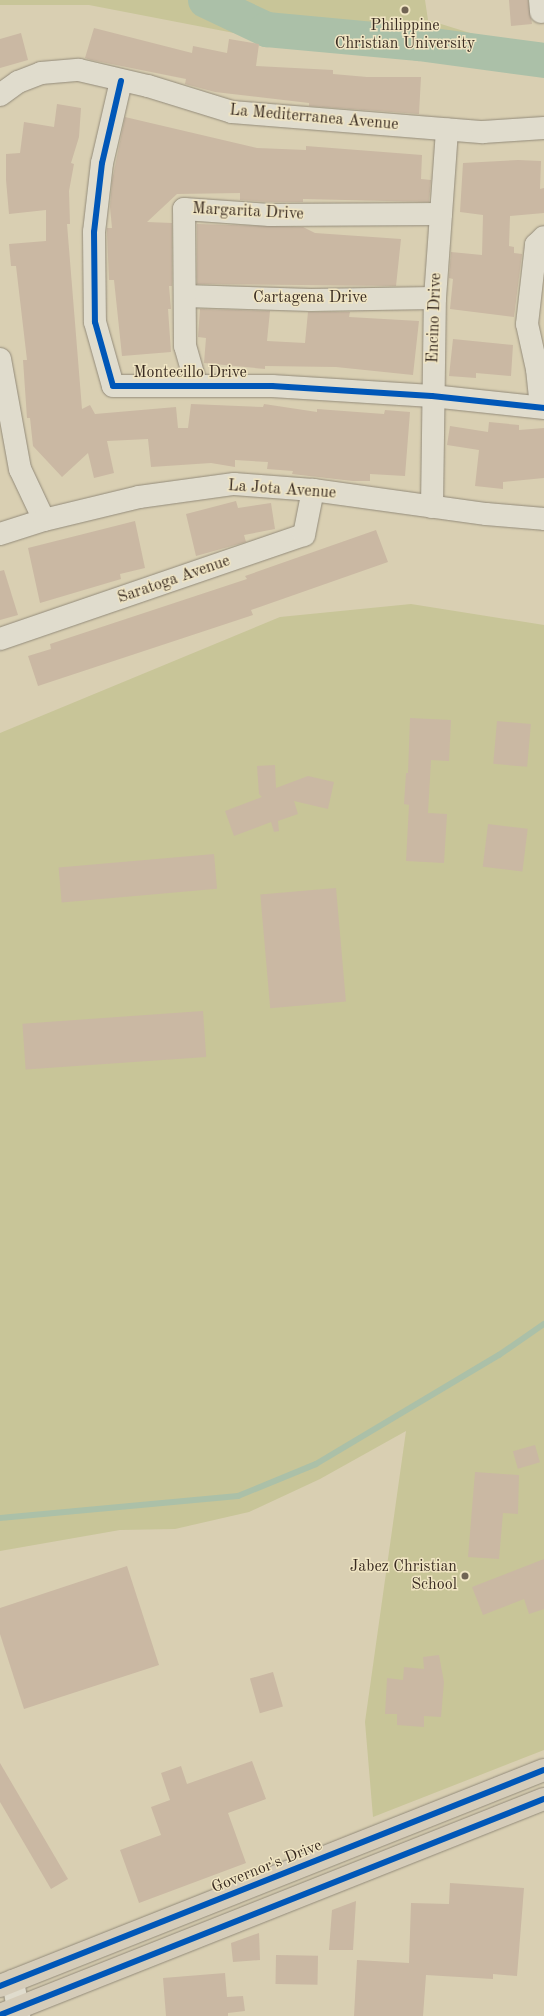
<!DOCTYPE html>
<html>
<head>
<meta charset="utf-8">
<style>
	body { margin:0 }
	#map { position:relative; width:544px; height:2016px; overflow:hidden; background:#d9cfb2; font-family:"Old Standard TT",serif }
	div>[style] { position:absolute }
	[style*='--x'] { left:calc(var(--x)*1px); top:calc(var(--y)*1px); width:calc(var(--w)*1px); rotate:calc(var(--a)*1deg) }
	.green>* { inset:0; background:#c8c598 }
	.stream>* { height:6px; margin:-3px; padding:0 3px; transform-origin:3px; border-radius:3px; background:#abc0a8 }
	.river>* { height:35px; margin:-17.5px; padding:0 17.5px; transform-origin:17.5px; border-radius:17.5px; background:#abc0a8 }
	.building>* { inset:0; background:#cab8a3; transform-origin:0 0 }
	.roads { filter:drop-shadow(0 0 1px #938b7a) drop-shadow(0 0 1px #938b7a) }
	.minor>* { height:22px; margin:-11px; padding:0 11px; transform-origin:11px; border-radius:11px; background:#e0dccd }
	.highway>* { height:22px; margin:-11px; padding:0 11px; transform-origin:11px; border-radius:11px; background:#d5ccb9 }
	.cycleway>* { height:6px; margin:-3px; padding:0 3px; transform-origin:3px; border-radius:3px; background:#0057b8 }
	.dots>* { width:11px; height:11px; translate:-50% -50%; box-sizing:border-box; border:2px solid #f0e5c3; border-radius:50% }
	span { translate:-50% -50%; white-space:nowrap; text-align:center; line-height:1.15; -webkit-text-stroke:3px #f0e5c3; paint-order:stroke }
	.poi-label { font-size:16px; color:#392b21 }
	.right { translate:-100% -50%; text-align:right }
	.street-label { font-size:16px; color:#392b21 }
</style>
</head>
<body>
<div id="map">
	<div class="green">
		<i style="clip-path:polygon(0 0,425px 0,428px 20px,538px 54px,544px 50px,544px 70px,442px 55px,260px 38px,89px 5px,0 5px)"></i>
		<i style="clip-path:polygon(411px 604px,544px 625px,544px 1750px,373px 1817px,365px 1722px,406px 1431px,320px 1479px,249px 1512px,175px 1529px,120px 1530px,0 1551px,0 733px,280px 617px)"></i>
	</div>
	<div class="stream">
		<i style="--x:0;--y:1518;--w:239;--a:-5.3"></i>
		<i style="--x:238;--y:1496;--w:84;--a:-22.3"></i>
		<i style="--x:316;--y:1464;--w:213;--a:-30.8"></i>
		<i style="--x:499;--y:1355;--w:55;--a:-34.6"></i>
	</div>
	<div class="river">
		<i style="--x:205;--y:0;--w:68;--a:25.4"></i>
		<i style="--x:266;--y:29;--w:153;--a:5.3"></i>
		<i style="--x:418;--y:43;--w:127;--a:7.7"></i>
	</div>
	<div class="building">
		<i style="clip-path:polygon(509px 0,528px 0,532px 24px,511px 26px)"></i>
		<i style="clip-path:polygon(94px 28px,192px 53px,193px 46px,227px 53px,229px 39px,259px 44px,256px 66px,333px 70px,333px 74px,367px 77px,421px 77px,419px 114px,309px 106px,309px 103px,215px 92px,185px 84px,186px 79px,91px 60px,85px 58px)"></i>
		<i style="clip-path:polygon(21px 33px,28px 60px,0 68px,0 39px)"></i>
		<i style="clip-path:polygon(57px 104px,81px 108px,79px 137px,71px 163px,74px 164px,69px 191px,70px 224px,67px 224px,82px 409px,90px 405px,95px 414px,176px 407px,178px 428px,188px 428px,191px 404px,263px 407px,264px 404px,317px 412px,317px 409px,384px 414px,385px 410px,410px 412px,405px 476px,370px 474px,370px 481px,353px 481px,292px 474px,293px 471px,267px 469px,268px 462px,235px 460px,235px 467px,211px 463px,151px 467px,148px 439px,107px 441px,114px 473px,94px 478px,88px 453px,62px 477px,33px 446px,30px 418px,27px 418px,23px 360px,27px 360px,16px 266px,11px 266px,9px 244px,46px 241px,46px 210px,9px 214px,6px 180px,6px 154px,20px 153px,24px 122px,54px 127px)"></i>
		<i style="clip-path:polygon(125px 117px,257px 148px,306px 150px,306px 146px,422px 155px,421px 179px,431px 180px,429px 202px,303px 199px,303px 202px,270px 202px,240px 200px,240px 193px,177px 194px,147px 222px,172px 223px,172px 286px,169px 286px,171px 309px,168px 309px,171px 352px,122px 356px,114px 280px,109px 280px,107px 233px,107px 228px,112px 228px,110px 207px,112px 181px)"></i>
		<i style="clip-path:polygon(518px 160px,541px 161px,540px 189px,544px 188px,544px 213px,510px 216px,509px 246px,514px 247px,514px 253px,522px 254px,514px 317px,450px 309px,453px 279px,449px 278px,451px 252px,482px 255px,483px 215px,460px 212px,463px 163px)"></i>
		<i style="clip-path:polygon(197px 224px,303px 227px,315px 233px,401px 239px,396px 286px,197px 284px)"></i>
		<i style="clip-path:polygon(200px 309px,270px 311px,267px 341px,305px 343px,308px 312px,350px 312px,349px 317px,419px 321px,413px 375px,336px 367px,265px 366px,265px 369px,204px 363px,206px 338px,198px 337px)"></i>
		<i style="clip-path:polygon(453px 339px,513px 345px,511px 376px,476px 373px,476px 378px,449px 376px)"></i>
		<i style="clip-path:polygon(489px 422px,519px 425px,519px 430px,544px 428px,544px 478px,503px 482px,503px 489px,475px 486px,479px 450px,447px 445px,450px 426px,488px 432px)"></i>
		<i style="clip-path:polygon(236px 501px,238px 508px,271px 503px,275px 529px,244px 535px,246px 542px,196px 556px,186px 514px)"></i>
		<i style="clip-path:polygon(135px 521px,145px 568px,120px 574px,121px 579px,40px 603px,28px 548px)"></i>
		<i style="clip-path:polygon(376px 530px,388px 562px,251px 610px,253px 615px,38px 686px,28px 656px,51px 649px,50px 644px,247px 579px,245px 576px)"></i>
		<i style="clip-path:polygon(4px 570px,18px 615px,0 620px,0 571px)"></i>
		<i style="clip-path:polygon(410px 718px,451px 720px,449px 761px,431px 760px,428px 813px,447px 814px,444px 863px,406px 861px,409px 805px,404px 804px,406px 773px,408px 773px)"></i>
		<i style="left:497px;top:721px;width:34px;height:43px;rotate:5deg"></i>
		<i style="clip-path:polygon(275px 765px,276px 788px,308px 776px,334px 782px,328px 809px,294px 801px,298px 814px,278px 821px,279px 831px,274px 832px,271px 822px,234px 836px,225px 811px,262px 797px,259px 794px,257px 766px)"></i>
		<i style="left:488px;top:824px;width:40px;height:43px;rotate:7deg"></i>
		<i style="left:214px;top:854px;width:35px;height:156px;rotate:85deg"></i>
		<i style="left:336px;top:888px;width:114px;height:76px;rotate:85deg"></i>
		<i style="left:203px;top:1011px;width:46px;height:181px;rotate:86deg"></i>
		<i style="left:535px;top:1445px;width:18px;height:23px;rotate:74deg"></i>
		<i style="clip-path:polygon(475px 1472px,519px 1475px,518px 1514px,503px 1513px,499px 1559px,468px 1557px)"></i>
		<i style="clip-path:polygon(544px 1559px,544px 1609px,529px 1614px,524px 1599px,483px 1615px,472px 1587px)"></i>
		<i style="clip-path:polygon(127px 1566px,159px 1665px,24px 1709px,0 1634px,0 1608px)"></i>
		<i style="clip-path:polygon(439px 1655px,444px 1682px,441px 1717px,424px 1716px,424px 1727px,397px 1725px,397px 1714px,385px 1714px,387px 1678px,403px 1680px,404px 1667px,424px 1669px,423px 1657px)"></i>
		<i style="left:273px;top:1672px;width:36px;height:24px;rotate:74deg"></i>
		<i style="clip-path:polygon(252px 1761px,266px 1799px,228px 1813px,246px 1863px,139px 1903px,120px 1850px,161px 1835px,151px 1807px,170px 1800px,161px 1773px,181px 1766px,187px 1784px)"></i>
		<i style="clip-path:polygon(0 1763px,68px 1879px,51px 1889px,0 1802px)"></i>
		<i style="clip-path:polygon(450px 1883px,524px 1888px,517px 1976px,493px 1974px,493px 1979px,426px 1975px,423px 2016px,354px 2016px,357px 1960px,409px 1963px,411px 1903px,449px 1904px)"></i>
		<i style="clip-path:polygon(356px 1901px,353px 1950px,329px 1950px,332px 1910px)"></i>
		<i style="clip-path:polygon(259px 1933px,260px 1960px,233px 1962px,231px 1943px)"></i>
		<i style="left:276px;top:1955px;width:42px;height:29px;rotate:1deg"></i>
		<i style="clip-path:polygon(225px 1973px,227px 1997px,243px 1996px,245px 2011px,228px 2013px,228px 2016px,166px 2016px,163px 1978px)"></i>
	</div>
	<div class="roads">
		<div class="minor">
			<i style="--x:540;--y:0;--w:12;--a:85"></i>
			<i style="--x:121;--y:81;--w:84;--a:103"></i>
			<i style="--x:102;--y:163;--w:69;--a:96.6"></i>
			<i style="--x:94;--y:232;--w:90;--a:89.4"></i>
			<i style="--x:95;--y:322;--w:66;--a:74.3"></i>
			<i style="--x:113;--y:386;--w:159;--a:0"></i>
			<i style="--x:272;--y:386;--w:160;--a:3.6"></i>
			<i style="--x:432;--y:396;--w:113;--a:6.1"></i>
			<i style="--x:0;--y:95;--w:22;--a:-36"></i>
			<i style="--x:18;--y:82;--w:25;--a:-21"></i>
			<i style="--x:41;--y:73;--w:38;--a:-5"></i>
			<i style="--x:79;--y:70;--w:71;--a:13.1"></i>
			<i style="--x:148;--y:86;--w:88;--a:17.2"></i>
			<i style="--x:232;--y:112;--w:252;--a:4.6"></i>
			<i style="--x:483;--y:132;--w:61;--a:-3.8"></i>
			<i style="--x:185;--y:296;--w:126;--a:1.8"></i>
			<i style="--x:311;--y:300;--w:124;--a:-0.9"></i>
			<i style="--x:0;--y:359;--w:112;--a:79.7"></i>
			<i style="--x:20;--y:469;--w:56;--a:64.8"></i>
			<i style="--x:196;--y:384;--w:40;--a:-106"></i>
			<i style="--x:185;--y:346;--w:137;--a:-90.4"></i>
			<i style="--x:184;--y:209;--w:86;--a:4"></i>
			<i style="--x:270;--y:215;--w:171;--a:-0.3"></i>
			<i style="--x:541;--y:407;--w:38;--a:-96"></i>
			<i style="--x:537;--y:369;--w:46;--a:-102.5"></i>
			<i style="--x:527;--y:324;--w:80;--a:-83.5"></i>
			<i style="--x:536;--y:245;--w:11;--a:-45"></i>
			<i style="--x:432;--y:507;--w:209;--a:-89.2"></i>
			<i style="--x:435;--y:298;--w:169;--a:-85.9"></i>
			<i style="--x:0;--y:534;--w:46;--a:-17.7"></i>
			<i style="--x:44;--y:520;--w:98;--a:-13.6"></i>
			<i style="--x:139;--y:497;--w:96;--a:-7.8"></i>
			<i style="--x:234;--y:484;--w:79;--a:4.3"></i>
			<i style="--x:313;--y:490;--w:175;--a:7.9"></i>
			<i style="--x:486;--y:514;--w:58;--a:4.9"></i>
			<i style="--x:0;--y:639;--w:321;--a:-18.9"></i>
			<i style="--x:304;--y:535;--w:46;--a:-78.7"></i>
			<i style="--x:13;--y:1981;--w:36;--a:80"></i>
		</div>
		<div class="highway">
			<i style="--x:0;--y:1986;--w:585;--a:-21.66"></i>
			<i style="--x:0;--y:2015;--w:585;--a:-21.66"></i>
		</div>
	</div>
	<div class="cycleway">
		<i style="--x:121;--y:81;--w:84;--a:103"></i>
		<i style="--x:102;--y:163;--w:69;--a:96.6"></i>
		<i style="--x:94;--y:232;--w:90;--a:89.4"></i>
		<i style="--x:95;--y:322;--w:66;--a:74.3"></i>
		<i style="--x:113;--y:386;--w:159;--a:0"></i>
		<i style="--x:272;--y:386;--w:160;--a:3.6"></i>
		<i style="--x:432;--y:396;--w:113;--a:6.1"></i>
		<i style="--x:0;--y:1986;--w:585;--a:-21.66"></i>
		<i style="--x:0;--y:2015;--w:585;--a:-21.66"></i>
	</div>
	<div class="dots">
		<i style="left:405px;top:10px;background:#716454"></i>
		<i style="left:465px;top:1576px;background:#716454"></i>
	</div>
	<div class="poi-label">
		<span style="left:405px;top:35px">Philippine<br>Christian University</span>
		<span class="right" style="left:457px;top:1576px">Jabez Christian<br>School</span>
	</div>
	<div class="street-label">
		<span style="left:314px;top:118px;rotate:5deg">La Mediterranea Avenue</span>
		<span style="left:248px;top:212px;rotate:3deg">Margarita Drive</span>
		<span style="left:310px;top:298px">Cartagena Drive</span>
		<span style="left:435px;top:318px;rotate:-88deg">Encino Drive</span>
		<span style="left:190px;top:373px">Montecillo Drive</span>
		<span style="left:282px;top:490px;rotate:4deg">La Jota Avenue</span>
		<span style="left:174px;top:580px;rotate:-19deg">Saratoga Avenue</span>
		<span style="left:267px;top:1867px;rotate:-22deg">Governor's Drive</span>
	</div>
</div>
</body>
</html>
